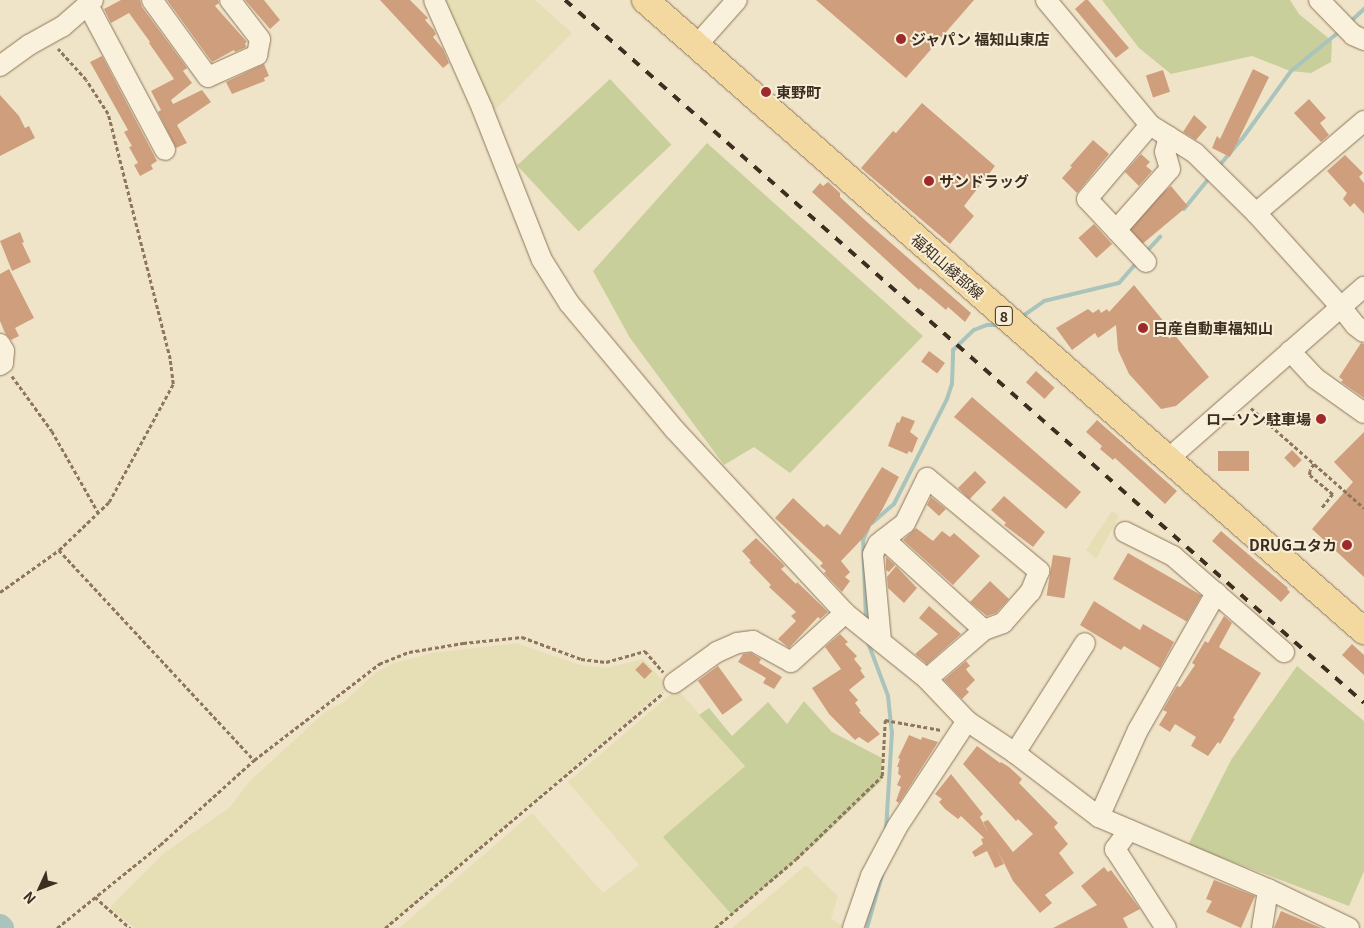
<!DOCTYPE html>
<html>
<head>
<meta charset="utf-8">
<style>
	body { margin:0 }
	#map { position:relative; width:1364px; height:928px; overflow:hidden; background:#f0e4c8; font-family:Georgia,"Noto Sans JP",serif }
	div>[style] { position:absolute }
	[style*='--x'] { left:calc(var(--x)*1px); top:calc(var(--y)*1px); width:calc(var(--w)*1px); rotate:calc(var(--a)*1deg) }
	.farmland>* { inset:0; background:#e6deb5 }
	.green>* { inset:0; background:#c9cf9b; transform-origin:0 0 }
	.stream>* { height:4px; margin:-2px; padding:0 2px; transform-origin:2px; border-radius:2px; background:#a9c4bc }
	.river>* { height:24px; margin:-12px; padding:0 12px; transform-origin:12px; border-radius:12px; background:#a9c4bc }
	.building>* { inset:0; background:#cf9f7d; transform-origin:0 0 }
	.path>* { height:2.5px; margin-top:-1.25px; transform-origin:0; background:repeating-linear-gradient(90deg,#8d765c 0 4px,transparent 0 6.5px) }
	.roads { filter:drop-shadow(0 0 1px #8d765c) drop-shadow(0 0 1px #8d765c) }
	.minor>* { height:20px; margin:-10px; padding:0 10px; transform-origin:10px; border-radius:10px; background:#faf1dc }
	.major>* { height:26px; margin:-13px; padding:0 13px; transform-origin:13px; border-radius:13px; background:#f3d9a0 }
	.rail>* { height:4px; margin-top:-2px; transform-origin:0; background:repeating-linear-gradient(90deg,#3d2e20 0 9px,transparent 0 18px) }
	.dots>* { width:14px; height:14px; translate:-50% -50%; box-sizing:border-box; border:2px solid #f7eed8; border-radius:50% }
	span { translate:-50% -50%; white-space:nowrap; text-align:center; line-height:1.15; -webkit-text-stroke:4px #f7eed8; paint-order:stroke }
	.shield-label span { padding:1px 4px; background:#f7eed8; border:1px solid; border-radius:4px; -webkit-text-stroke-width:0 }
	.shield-label { font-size:14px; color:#3d2e20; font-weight:700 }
	.poi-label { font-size:15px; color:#3d2e20; font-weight:700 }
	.left { translate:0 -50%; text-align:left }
	.right { translate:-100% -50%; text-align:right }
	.street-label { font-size:15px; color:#3d2e20 }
	.north { position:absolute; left:15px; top:863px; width:50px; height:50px; -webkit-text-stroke:4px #f7eed8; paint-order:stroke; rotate:227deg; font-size:14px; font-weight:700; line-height:20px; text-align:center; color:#3d2e20 }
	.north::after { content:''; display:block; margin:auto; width:18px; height:22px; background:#3d2e20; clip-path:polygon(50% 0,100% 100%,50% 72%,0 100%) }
</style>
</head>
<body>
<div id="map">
	<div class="farmland">
		<i style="clip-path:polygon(445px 0,535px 0,572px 33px,493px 112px)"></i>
		<i style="clip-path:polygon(1112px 511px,1119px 516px,1096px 559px,1086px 550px)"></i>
		<i style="clip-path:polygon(516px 643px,580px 665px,606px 668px,643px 659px,668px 686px,386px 928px,135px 928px,111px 909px,112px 905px,164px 853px,229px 808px,250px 781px,325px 712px,344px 702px,376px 672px,394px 663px,432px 653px)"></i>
		<i style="clip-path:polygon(677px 689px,745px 765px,664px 837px,732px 915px,717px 928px,399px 928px,532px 813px,603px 893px,639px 865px,568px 782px)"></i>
		<i style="clip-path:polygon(806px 865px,838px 896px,831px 919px,848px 928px,732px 928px)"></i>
	</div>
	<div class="green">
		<i style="clip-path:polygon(1102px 0,1290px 0,1299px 14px,1332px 41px,1331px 62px,1311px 73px,1290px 71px,1252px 56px,1171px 74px,1139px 48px)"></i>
		<i style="left:610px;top:79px;width:90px;height:127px;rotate:47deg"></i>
		<i style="clip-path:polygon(707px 143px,923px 336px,790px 473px,754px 447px,724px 465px,630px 338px,593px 271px)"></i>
		<i style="clip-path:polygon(1297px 666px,1364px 721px,1364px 871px,1349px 906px,1188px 845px,1231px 760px)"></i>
		<i style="clip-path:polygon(804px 701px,832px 732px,882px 758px,881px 781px,813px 846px,732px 915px,663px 837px,745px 766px,699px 715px,709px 708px,732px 736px,768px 702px,787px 724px)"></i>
	</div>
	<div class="stream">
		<i style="--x:1349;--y:23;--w:21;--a:-43"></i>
		<i style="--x:1219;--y:166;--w:35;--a:-50"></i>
		<i style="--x:1242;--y:139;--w:84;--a:-54.2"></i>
		<i style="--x:1291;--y:71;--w:63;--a:-39.2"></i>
		<i style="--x:1184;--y:209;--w:41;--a:-50.9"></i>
		<i style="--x:1146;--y:252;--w:21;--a:-47"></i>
		<i style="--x:1020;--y:318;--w:29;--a:-35"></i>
		<i style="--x:1044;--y:301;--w:77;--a:-13.5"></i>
		<i style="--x:1119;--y:283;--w:29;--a:-49"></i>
		<i style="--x:872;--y:523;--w:29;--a:-41"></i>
		<i style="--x:894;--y:504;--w:118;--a:-63.2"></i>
		<i style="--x:947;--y:399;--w:16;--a:-72"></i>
		<i style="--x:952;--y:384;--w:34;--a:-88"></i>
		<i style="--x:953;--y:350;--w:29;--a:-44"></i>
		<i style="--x:974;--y:330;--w:14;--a:-21"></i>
		<i style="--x:987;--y:325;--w:11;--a:0"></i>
		<i style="--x:866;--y:620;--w:80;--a:-92.1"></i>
		<i style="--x:863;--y:540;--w:12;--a:-66"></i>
		<i style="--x:867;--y:640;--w:60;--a:69.4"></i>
		<i style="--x:888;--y:696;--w:36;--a:84"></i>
		<i style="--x:892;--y:732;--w:97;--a:93.5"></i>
		<i style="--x:0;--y:927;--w:1;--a:0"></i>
		<i style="--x:867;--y:928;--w:62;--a:-74.2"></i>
	</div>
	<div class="river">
		<i style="--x:0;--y:926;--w:3;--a:45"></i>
	</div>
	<div class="building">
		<i style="clip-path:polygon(121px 0,140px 0,142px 7px,187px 68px,183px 71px,192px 83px,171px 100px,173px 104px,202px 90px,211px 102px,177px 125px,187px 143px,176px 148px,158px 112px,161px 110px,151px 91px,174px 79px,149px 43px,150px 42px,129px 13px,111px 23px,104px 9px)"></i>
		<i style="clip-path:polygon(167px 0,218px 0,219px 3px,215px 6px,247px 42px,245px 43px,246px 47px,235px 52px,234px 50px,212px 62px)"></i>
		<i style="clip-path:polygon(245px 0,264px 0,280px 20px,270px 29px)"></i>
		<i style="clip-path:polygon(380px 0,410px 0,428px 18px,425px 20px,434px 30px,436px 34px,433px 37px,443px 49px,449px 63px,443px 68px)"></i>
		<i style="clip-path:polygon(816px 0,974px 0,906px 78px)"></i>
		<i style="clip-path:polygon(1085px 0,1088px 0,1129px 48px,1116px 58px,1075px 9px)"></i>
		<i style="clip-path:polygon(102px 56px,157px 161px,151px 165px,153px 169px,140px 176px,134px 165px,138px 163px,129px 147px,132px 146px,124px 132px,128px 130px,90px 62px)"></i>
		<i style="clip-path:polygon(264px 64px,269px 76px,264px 78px,265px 81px,232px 94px,226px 82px)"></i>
		<i style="clip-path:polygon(1253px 69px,1269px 77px,1230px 157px,1212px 148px,1217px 136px,1220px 139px)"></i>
		<i style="left:1163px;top:70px;width:23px;height:18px;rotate:72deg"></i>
		<i style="clip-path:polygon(0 95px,19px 116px,25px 128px,29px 126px,35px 138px,0 156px)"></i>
		<i style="clip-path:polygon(1309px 99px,1326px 118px,1320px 123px,1329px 135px,1321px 142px,1294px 113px)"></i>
		<i style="clip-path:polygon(922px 103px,995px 166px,964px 206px,974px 216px,950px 244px,861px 168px,893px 131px,896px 133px)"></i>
		<i style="clip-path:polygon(1194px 115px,1207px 127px,1196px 140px,1183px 132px)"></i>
		<i style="clip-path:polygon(1093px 140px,1109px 154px,1077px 193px,1062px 178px,1072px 167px,1070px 166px)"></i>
		<i style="clip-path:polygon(1141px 154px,1150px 162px,1146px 166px,1152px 171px,1139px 186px,1125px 172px)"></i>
		<i style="clip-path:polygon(1345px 155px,1363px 173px,1359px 177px,1364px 183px,1364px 214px,1354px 203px,1350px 207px,1343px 199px,1347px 193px,1327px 171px)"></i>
		<i style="clip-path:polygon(828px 182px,840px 193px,840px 197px,867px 222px,971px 313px,965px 322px,948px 307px,946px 310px,920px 288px,919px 290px,812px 192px,820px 183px,823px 186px)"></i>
		<i style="left:1171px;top:186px;width:26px;height:59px;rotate:50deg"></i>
		<i style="left:1094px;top:224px;width:27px;height:21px;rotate:48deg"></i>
		<i style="clip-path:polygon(20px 232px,24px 242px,22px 243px,31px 262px,12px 271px,0 241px)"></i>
		<i style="clip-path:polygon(9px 269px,34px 318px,15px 328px,19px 336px,11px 340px,5px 333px,0 321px,0 274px)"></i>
		<i style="clip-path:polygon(1134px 285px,1209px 377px,1176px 406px,1161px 409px,1129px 374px,1118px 350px,1116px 325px,1098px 338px,1095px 333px,1072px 350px,1056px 328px,1088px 309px,1093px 313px,1099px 309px,1101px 313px,1107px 309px,1109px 312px)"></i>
		<i style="clip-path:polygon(1361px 343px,1364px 344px,1364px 398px,1341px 382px,1343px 380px,1339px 377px)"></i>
		<i style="left:929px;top:351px;width:20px;height:13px;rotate:37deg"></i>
		<i style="left:1036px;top:371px;width:25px;height:15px;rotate:42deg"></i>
		<i style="clip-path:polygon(972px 397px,1081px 492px,1066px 509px,954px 417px)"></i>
		<i style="clip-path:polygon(902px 416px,915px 421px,910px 432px,918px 438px,912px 453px,909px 451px,907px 454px,888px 446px,897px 422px,899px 423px)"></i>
		<i style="clip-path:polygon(1097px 420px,1177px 491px,1165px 504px,1115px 458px,1113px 460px,1100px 449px,1102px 446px,1086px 432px)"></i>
		<i style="clip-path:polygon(1364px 432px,1364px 577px,1312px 529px,1353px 482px,1334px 462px)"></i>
		<i style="left:1292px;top:450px;width:14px;height:11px;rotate:45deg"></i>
		<i style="left:1218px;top:451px;width:31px;height:20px"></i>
		<i style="clip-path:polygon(882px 467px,899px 477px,882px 510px,863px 538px,841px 561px,850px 572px,845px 577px,850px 581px,842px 592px,824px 573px,826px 571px,820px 566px,823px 563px,775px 518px,793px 498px,824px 527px,827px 524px,840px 535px)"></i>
		<i style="left:975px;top:471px;width:16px;height:24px;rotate:45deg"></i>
		<i style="clip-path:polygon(1004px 496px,1045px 532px,1033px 547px,1004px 525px,1006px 523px,991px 510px)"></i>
		<i style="clip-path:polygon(931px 497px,946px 509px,939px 516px,927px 505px)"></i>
		<i style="clip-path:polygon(916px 528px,933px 541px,942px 531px,950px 537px,954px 533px,980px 556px,953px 585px,903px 540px)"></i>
		<i style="clip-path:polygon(1221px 531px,1288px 588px,1287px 589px,1290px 592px,1281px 602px,1212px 541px)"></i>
		<i style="clip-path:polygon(756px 538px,785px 566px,781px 569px,796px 584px,797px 582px,828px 612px,820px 619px,818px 617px,789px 648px,778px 639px,796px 621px,791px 616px,796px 612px,769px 587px,771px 585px,749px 562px,751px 561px,742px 551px)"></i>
		<i style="left:1128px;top:553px;width:85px;height:30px;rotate:30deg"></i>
		<i style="left:1053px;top:555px;width:18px;height:41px;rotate:9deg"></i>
		<i style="clip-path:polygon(886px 557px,895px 565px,889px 572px,886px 570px)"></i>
		<i style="clip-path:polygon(896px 566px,917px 588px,904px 603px,888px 588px,887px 577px)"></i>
		<i style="clip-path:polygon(990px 581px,1009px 599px,996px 613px,987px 616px,970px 602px)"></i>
		<i style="clip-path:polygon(1094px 601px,1140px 630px,1143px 624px,1174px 642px,1160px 668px,1124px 646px,1121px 650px,1080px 625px)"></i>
		<i style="clip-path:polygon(929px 606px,961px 634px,927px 664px,915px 654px,938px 634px,919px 618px)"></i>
		<i style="clip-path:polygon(1224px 616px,1232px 623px,1219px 647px,1261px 673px,1233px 718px,1235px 719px,1220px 744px,1218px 742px,1208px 756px,1191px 746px,1196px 737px,1175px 724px,1170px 732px,1159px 725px,1167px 712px,1163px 710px,1177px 686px,1180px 687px,1195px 665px,1192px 663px,1205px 641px,1208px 643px)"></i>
		<i style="clip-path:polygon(840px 634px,848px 642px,845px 644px,857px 656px,854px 659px,862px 669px,860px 670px,865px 677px,849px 690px,858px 700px,855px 703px,861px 711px,859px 712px,880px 734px,868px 743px,859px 737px,855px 740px,829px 714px,812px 688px,841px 669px,825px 647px)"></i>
		<i style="clip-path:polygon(1352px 644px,1364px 655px,1364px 675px,1342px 655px)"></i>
		<i style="clip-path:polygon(751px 653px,761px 659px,759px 663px,782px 677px,774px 689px,763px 683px,766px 678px,738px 662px,743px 654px)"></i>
		<i style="clip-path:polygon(966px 661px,970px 666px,966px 669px,968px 672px,975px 680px,966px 689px,969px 692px,962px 699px,944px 680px)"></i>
		<i style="left:643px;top:662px;width:13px;height:11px;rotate:45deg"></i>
		<i style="left:718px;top:666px;width:42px;height:25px;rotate:54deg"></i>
		<i style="clip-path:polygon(909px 735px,921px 740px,922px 737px,938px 742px,899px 803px,896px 801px,901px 787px,897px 785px,901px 776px,898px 774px,899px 767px,897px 767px,900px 759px,898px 758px)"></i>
		<i style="clip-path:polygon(977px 746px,1000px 763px,1001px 762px,1009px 767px,1022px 779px,1019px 783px,1058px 823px,1054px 827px,1068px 844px,1059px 853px,1074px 873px,1045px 895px,1052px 903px,1040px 913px,1013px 881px,996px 847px,1004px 864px,995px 868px,987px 851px,975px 857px,972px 852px,983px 844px,981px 839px,984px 838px,961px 816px,958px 819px,945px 809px,939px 802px,942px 799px,935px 794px,951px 774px,983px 814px,980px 817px,989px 835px,983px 822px,988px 820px,1013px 852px,1033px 834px,1018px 819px,1016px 821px,963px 764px)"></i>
		<i style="clip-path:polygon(1104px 867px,1108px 872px,1111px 870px,1140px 909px,1123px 918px,1128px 928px,1053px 928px,1097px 905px,1081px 886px)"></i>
		<i style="clip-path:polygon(1214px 880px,1255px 896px,1241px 928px,1206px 912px,1212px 901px,1206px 899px)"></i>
		<i style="clip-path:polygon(1281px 911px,1321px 928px,1274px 928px)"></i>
	</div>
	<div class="path">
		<i style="--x:12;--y:376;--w:68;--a:54"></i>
		<i style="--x:52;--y:431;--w:93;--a:60.4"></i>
		<i style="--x:1251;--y:408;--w:151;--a:41.5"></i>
		<i style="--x:1314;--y:464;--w:8;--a:120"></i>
		<i style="--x:1310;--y:471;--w:4;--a:90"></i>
		<i style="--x:1310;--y:475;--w:30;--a:40"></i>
		<i style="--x:1333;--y:494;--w:18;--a:128"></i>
		<i style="--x:59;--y:550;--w:287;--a:47.1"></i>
		<i style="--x:0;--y:592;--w:72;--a:-35.4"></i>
		<i style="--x:59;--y:550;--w:69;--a:-43.8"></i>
		<i style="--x:109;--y:502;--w:134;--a:-61.5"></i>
		<i style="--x:173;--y:384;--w:25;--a:-97"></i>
		<i style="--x:170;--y:359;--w:253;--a:-104.2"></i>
		<i style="--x:108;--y:114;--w:40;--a:-122.9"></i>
		<i style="--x:86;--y:80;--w:42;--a:-132.1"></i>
		<i style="--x:95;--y:897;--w:47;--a:41.5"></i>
		<i style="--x:57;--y:928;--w:132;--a:-38.9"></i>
		<i style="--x:160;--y:845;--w:127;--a:-42.1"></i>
		<i style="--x:254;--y:760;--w:158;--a:-37.5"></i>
		<i style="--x:379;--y:664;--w:32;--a:-22"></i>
		<i style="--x:409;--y:652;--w:55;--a:-9.5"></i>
		<i style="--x:463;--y:643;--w:59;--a:-5.8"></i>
		<i style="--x:522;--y:637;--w:63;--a:20.4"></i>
		<i style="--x:581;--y:659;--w:25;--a:7"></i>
		<i style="--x:606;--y:662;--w:41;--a:-15.8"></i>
		<i style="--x:645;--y:651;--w:28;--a:49"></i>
		<i style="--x:385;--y:928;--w:364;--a:-40.2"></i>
		<i style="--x:715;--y:928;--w:106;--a:-40.4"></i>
		<i style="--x:796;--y:859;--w:120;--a:-44"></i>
		<i style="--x:882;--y:776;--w:56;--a:-86.9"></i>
		<i style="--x:885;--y:720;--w:57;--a:10.1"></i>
	</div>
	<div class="roads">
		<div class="minor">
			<i style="--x:152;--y:0;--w:95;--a:54"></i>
			<i style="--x:208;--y:77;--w:54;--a:-24.2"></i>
			<i style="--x:257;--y:55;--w:16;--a:-79"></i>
			<i style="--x:260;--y:39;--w:49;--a:-127.6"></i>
			<i style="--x:434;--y:0;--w:118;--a:66"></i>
			<i style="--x:482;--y:108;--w:163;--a:68.5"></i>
			<i style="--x:542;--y:260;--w:51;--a:57.9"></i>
			<i style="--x:569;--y:303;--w:165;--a:50.2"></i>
			<i style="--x:675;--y:430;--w:250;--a:47.1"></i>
			<i style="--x:845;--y:613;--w:105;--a:38.8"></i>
			<i style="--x:927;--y:679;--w:58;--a:46.4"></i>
			<i style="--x:967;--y:721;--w:58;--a:33.7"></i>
			<i style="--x:1015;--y:753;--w:106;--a:37.3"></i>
			<i style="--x:1099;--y:817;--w:184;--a:23.1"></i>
			<i style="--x:1268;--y:889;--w:90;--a:25.7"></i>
			<i style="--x:1046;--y:0;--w:163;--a:50.2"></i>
			<i style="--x:1150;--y:125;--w:53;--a:31.9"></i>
			<i style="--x:1195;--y:153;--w:86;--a:44.5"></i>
			<i style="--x:1256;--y:213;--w:127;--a:47.9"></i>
			<i style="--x:1341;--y:307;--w:23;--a:52"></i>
			<i style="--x:1355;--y:325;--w:11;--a:38"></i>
			<i style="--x:1319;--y:0;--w:49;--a:45.8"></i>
			<i style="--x:1353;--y:35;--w:12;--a:24"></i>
			<i style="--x:88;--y:5;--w:164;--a:62"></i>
			<i style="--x:697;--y:45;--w:60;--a:-48.4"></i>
			<i style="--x:0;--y:66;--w:36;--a:-36"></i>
			<i style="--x:29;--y:45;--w:38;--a:-29"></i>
			<i style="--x:62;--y:27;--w:41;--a:-41.1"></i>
			<i style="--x:1256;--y:213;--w:142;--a:-40.4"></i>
			<i style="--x:1116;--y:230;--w:81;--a:-48.5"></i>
			<i style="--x:1170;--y:169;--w:18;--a:-106"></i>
			<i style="--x:1165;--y:152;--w:16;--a:-76"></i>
			<i style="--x:1146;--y:262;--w:86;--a:-133.1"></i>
			<i style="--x:1087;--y:199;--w:97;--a:-49.6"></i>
			<i style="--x:0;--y:344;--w:8;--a:60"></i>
			<i style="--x:4;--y:351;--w:12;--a:95"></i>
			<i style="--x:3;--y:363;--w:4;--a:146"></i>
			<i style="--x:1290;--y:351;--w:37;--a:47"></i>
			<i style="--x:1315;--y:378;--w:60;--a:35.5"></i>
			<i style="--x:1168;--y:459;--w:261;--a:-41.3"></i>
			<i style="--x:1125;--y:532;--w:54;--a:26.6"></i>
			<i style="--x:1173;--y:556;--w:147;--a:40.9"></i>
			<i style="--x:884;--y:539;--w:135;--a:42.3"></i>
			<i style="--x:881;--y:641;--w:87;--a:-95.3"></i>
			<i style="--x:873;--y:554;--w:11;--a:-63"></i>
			<i style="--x:878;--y:544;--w:34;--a:-38"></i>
			<i style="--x:905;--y:523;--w:50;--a:-63.9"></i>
			<i style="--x:927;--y:478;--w:146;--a:39.7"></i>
			<i style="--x:1039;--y:571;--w:22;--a:112"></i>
			<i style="--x:1031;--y:591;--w:43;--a:131.2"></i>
			<i style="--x:1003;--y:623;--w:20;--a:160"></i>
			<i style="--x:984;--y:630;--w:75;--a:139.3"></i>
			<i style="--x:674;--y:683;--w:53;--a:-35.8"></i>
			<i style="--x:717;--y:652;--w:22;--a:-24"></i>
			<i style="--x:737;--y:643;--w:16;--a:-7"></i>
			<i style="--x:753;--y:641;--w:43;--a:28.9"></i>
			<i style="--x:791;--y:662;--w:73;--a:-42.2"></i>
			<i style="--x:1015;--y:753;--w:130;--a:-57.5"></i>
			<i style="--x:1099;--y:817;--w:95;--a:-65.9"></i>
			<i style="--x:1138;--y:730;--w:158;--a:-60.3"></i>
			<i style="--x:1129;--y:830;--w:24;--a:126"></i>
			<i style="--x:1115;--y:849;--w:94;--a:57.2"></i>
			<i style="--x:853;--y:928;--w:55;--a:-70.9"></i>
			<i style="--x:871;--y:876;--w:55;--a:-62"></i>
			<i style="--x:897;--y:827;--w:127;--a:-56.6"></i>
			<i style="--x:1262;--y:928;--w:39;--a:-81"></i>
		</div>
		<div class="major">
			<i style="--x:645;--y:0;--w:957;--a:41.27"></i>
		</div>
	</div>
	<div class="rail">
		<i style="--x:565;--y:0;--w:1064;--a:41.34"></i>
	</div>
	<div class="dots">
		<i style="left:901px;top:39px;background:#9e2a2b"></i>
		<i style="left:766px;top:92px;background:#9e2a2b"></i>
		<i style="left:929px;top:181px;background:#9e2a2b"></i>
		<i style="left:1143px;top:328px;background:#9e2a2b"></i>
		<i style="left:1321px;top:419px;background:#9e2a2b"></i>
		<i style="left:1347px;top:545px;background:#9e2a2b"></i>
	</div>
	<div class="shield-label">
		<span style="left:1004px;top:316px">8</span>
	</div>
	<div class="poi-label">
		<span class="left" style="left:911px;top:39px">ジャパン 福知山東店</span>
		<span class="left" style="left:776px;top:92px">東野町</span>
		<span class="left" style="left:939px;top:181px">サンドラッグ</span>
		<span class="left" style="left:1153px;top:328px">日産自動車福知山</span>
		<span class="right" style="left:1311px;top:419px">ローソン駐車場</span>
		<span class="right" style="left:1337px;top:545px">DRUGユタカ</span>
	</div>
	<div class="street-label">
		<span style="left:948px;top:266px;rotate:41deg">福知山綾部線</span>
	</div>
	<div class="north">N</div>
</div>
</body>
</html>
